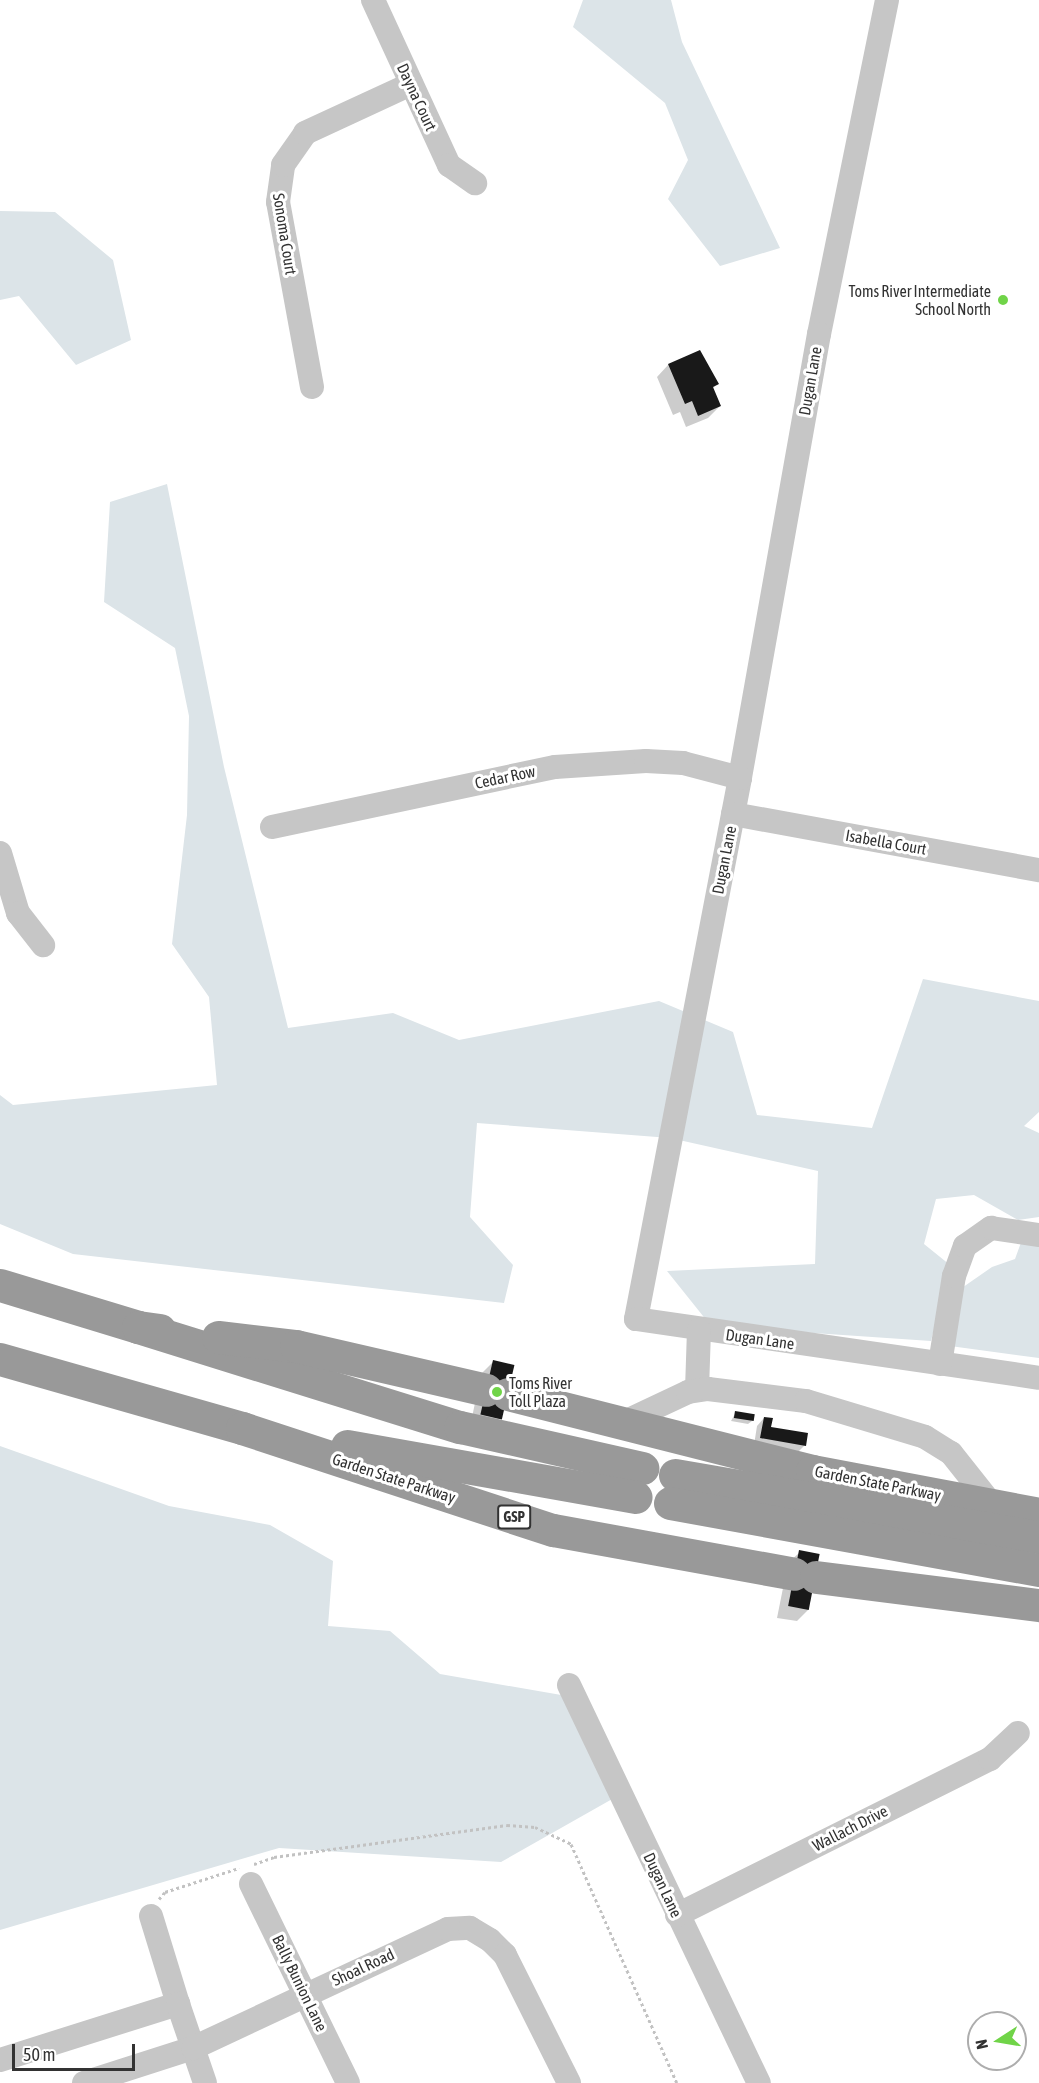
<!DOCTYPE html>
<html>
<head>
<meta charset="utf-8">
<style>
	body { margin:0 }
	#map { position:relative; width:1039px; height:2083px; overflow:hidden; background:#fff; font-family:"Asap Condensed",sans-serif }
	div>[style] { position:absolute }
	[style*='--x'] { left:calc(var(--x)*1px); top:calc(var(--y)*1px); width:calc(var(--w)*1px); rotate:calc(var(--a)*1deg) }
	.green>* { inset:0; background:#dce4e8 }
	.shadow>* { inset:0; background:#0003 }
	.building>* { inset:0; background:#191919; transform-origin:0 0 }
	.path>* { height:3px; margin-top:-1.5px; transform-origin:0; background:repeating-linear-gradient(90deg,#c2c2c2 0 3px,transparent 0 6px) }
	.minor>* { height:24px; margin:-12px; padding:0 12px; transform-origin:12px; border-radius:12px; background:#c6c6c6 }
	.highway>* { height:33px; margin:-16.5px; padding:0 16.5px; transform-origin:16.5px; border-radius:16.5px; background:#999 }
	.dots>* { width:16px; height:16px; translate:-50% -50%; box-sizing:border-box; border:3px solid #fff; border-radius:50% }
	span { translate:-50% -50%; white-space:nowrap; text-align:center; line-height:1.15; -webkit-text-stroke:6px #fff; paint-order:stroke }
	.shield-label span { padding:2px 4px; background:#fff; border:2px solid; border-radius:4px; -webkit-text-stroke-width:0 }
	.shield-label { font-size:15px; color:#323232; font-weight:700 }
	.street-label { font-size:16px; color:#323232 }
	.poi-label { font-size:16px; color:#323232 }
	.right { translate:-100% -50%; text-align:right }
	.left { translate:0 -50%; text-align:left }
	.north { position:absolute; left:967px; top:2011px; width:60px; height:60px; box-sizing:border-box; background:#fff; border:2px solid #adadad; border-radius:50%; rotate:258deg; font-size:16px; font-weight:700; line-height:24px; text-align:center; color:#323232 }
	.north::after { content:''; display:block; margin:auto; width:21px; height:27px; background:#70d448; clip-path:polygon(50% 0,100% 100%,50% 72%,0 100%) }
	.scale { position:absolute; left:12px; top:2044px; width:123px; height:27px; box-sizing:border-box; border:3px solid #323232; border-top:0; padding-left:8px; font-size:18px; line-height:21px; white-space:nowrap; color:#323232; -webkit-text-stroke:4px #fff; paint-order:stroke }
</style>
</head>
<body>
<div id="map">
	<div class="green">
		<i style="clip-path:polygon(583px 0,671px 0,682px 42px,780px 248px,720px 266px,668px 199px,688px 160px,665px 103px,573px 27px)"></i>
		<i style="clip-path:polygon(0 211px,55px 212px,113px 260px,131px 340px,76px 365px,19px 296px,0 300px)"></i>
		<i style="clip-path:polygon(167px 484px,224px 767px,288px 1028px,393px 1013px,459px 1040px,659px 1001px,733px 1032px,757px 1115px,872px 1128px,923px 979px,1039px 1001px,1039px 1112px,1024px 1126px,1039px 1133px,1039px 1217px,1018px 1220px,974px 1195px,936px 1199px,924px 1244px,950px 1265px,931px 1341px,711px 1326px,667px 1271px,815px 1264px,818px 1171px,670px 1138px,477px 1123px,470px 1217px,513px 1265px,504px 1303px,73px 1254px,0 1224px,0 1095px,13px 1105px,217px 1085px,209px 997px,172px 944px,187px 815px,189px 716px,175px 648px,104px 602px,110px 502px)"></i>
		<i style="clip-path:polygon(1023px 1237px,1039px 1239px,1039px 1358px,950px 1346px,956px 1292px,992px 1267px,1015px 1259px)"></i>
		<i style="clip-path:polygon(0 1446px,169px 1506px,270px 1525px,333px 1561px,328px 1626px,390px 1631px,440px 1674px,567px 1696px,614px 1798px,501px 1862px,279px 1848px,0 1930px)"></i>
	</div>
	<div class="shadow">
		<i style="clip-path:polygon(699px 351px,717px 384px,712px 389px,720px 406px,708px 418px,686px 427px,680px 412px,673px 415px,657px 377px,668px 365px)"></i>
		<i style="clip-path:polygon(493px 1362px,501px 1419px,470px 1427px,481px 1374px)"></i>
		<i style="clip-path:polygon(736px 1412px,752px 1421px,748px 1424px,731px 1421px)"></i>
		<i style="clip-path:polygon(764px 1418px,770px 1428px,805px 1445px,797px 1453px,754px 1445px,757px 1426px)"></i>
		<i style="clip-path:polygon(800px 1552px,808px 1610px,797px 1621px,777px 1618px,788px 1563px)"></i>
	</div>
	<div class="building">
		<i style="clip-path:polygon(700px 350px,719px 384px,713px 387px,721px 406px,698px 416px,692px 401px,685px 404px,668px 364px)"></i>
		<i style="left:493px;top:1360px;width:22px;height:56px;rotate:13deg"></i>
		<i style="left:735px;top:1411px;width:20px;height:7px;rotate:9deg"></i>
		<i style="clip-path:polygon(764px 1417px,773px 1418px,771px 1427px,808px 1433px,806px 1446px,760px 1438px)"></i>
		<i style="left:799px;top:1550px;width:21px;height:57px;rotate:11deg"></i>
	</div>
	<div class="path">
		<i style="--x:254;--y:1864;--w:21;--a:-19"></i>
		<i style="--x:274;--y:1857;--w:235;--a:-7.8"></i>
		<i style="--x:507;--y:1825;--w:28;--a:4"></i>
		<i style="--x:535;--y:1827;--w:40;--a:25"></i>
		<i style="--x:571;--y:1844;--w:261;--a:66.1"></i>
		<i style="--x:159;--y:1899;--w:9;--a:-49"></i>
		<i style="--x:165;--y:1892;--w:78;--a:-18"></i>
	</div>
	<div class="minor">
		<i style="--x:373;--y:0;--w:182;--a:65.3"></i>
		<i style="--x:449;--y:165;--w:32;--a:35"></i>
		<i style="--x:887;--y:0;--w:341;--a:101.5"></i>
		<i style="--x:819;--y:334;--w:451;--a:100.1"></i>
		<i style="--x:740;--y:778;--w:551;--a:100.88"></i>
		<i style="--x:636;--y:1319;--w:407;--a:8.3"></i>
		<i style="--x:312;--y:387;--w:188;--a:-100.4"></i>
		<i style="--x:278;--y:202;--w:37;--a:-82"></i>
		<i style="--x:283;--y:165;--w:39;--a:-55"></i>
		<i style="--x:305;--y:133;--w:117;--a:-24.8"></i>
		<i style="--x:733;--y:814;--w:311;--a:10.4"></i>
		<i style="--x:272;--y:827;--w:289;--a:-12"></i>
		<i style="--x:555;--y:767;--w:91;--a:-3.8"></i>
		<i style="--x:646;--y:761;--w:37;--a:3"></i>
		<i style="--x:683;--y:763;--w:59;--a:14.7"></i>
		<i style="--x:0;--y:853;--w:63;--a:73.3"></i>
		<i style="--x:18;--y:913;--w:41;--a:52"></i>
		<i style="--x:940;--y:1364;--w:89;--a:-81"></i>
		<i style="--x:954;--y:1276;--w:32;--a:-70"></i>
		<i style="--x:965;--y:1246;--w:32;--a:-35"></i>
		<i style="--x:991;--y:1228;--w:49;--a:8.3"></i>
		<i style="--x:697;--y:1390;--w:60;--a:-88.1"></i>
		<i style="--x:620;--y:1424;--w:75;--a:-25.2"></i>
		<i style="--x:688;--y:1392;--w:20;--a:-9"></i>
		<i style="--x:708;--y:1389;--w:99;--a:7"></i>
		<i style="--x:806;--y:1401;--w:124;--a:16.8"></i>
		<i style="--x:925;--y:1437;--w:31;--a:32"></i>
		<i style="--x:951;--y:1453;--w:68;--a:51.6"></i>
		<i style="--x:569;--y:1685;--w:441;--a:64.5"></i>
		<i style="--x:251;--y:1884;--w:221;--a:64"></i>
		<i style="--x:677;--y:1915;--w:350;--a:-26.5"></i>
		<i style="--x:990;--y:1759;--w:38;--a:-43"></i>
		<i style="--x:151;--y:1916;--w:92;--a:72.9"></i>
		<i style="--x:0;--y:2060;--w:187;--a:-17.5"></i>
		<i style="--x:178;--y:2004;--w:83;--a:71.1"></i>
		<i style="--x:84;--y:2083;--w:114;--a:-17.8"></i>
		<i style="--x:193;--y:2048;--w:281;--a:-25"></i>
		<i style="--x:448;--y:1929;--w:22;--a:-3"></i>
		<i style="--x:470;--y:1928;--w:23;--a:31"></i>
		<i style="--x:490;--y:1940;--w:21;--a:45"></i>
		<i style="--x:505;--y:1955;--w:143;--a:63.4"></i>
	</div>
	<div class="highway">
		<i style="--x:0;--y:1285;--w:144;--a:16.9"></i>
		<i style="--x:138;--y:1327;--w:22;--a:8"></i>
		<i style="--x:138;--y:1327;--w:337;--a:17.3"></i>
		<i style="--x:460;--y:1427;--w:187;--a:12.7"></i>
		<i style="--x:218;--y:1337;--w:79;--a:6.6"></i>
		<i style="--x:296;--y:1346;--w:195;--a:13"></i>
		<i style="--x:0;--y:1359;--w:252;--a:15.9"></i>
		<i style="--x:242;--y:1428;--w:327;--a:18.2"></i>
		<i style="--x:553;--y:1530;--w:245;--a:10.3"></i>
		<i style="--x:508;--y:1394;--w:314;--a:14.2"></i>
		<i style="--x:812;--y:1471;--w:231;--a:10.7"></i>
		<i style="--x:347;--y:1446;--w:293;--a:10"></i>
		<i style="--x:675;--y:1475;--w:369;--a:9.7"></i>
		<i style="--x:670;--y:1503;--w:375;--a:10.3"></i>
		<i style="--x:816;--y:1577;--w:225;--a:7.2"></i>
	</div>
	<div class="dots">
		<i style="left:1003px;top:300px;background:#70d448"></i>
		<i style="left:497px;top:1392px;background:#70d448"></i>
	</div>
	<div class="shield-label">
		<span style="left:514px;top:1517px">GSP</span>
	</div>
	<div class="street-label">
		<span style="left:417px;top:97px;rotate:65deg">Dayna Court</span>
		<span style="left:285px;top:234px;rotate:81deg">Sonoma Court</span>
		<span style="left:810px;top:381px;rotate:-80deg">Dugan Lane</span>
		<span style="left:505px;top:777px;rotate:-12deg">Cedar Row</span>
		<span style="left:886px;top:842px;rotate:10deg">Isabella Court</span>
		<span style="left:724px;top:860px;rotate:-79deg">Dugan Lane</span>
		<span style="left:760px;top:1339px;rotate:8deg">Dugan Lane</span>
		<span style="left:394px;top:1478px;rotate:18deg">Garden State Parkway</span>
		<span style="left:878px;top:1483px;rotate:11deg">Garden State Parkway</span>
		<span style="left:850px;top:1828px;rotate:-27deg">Wallach Drive</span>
		<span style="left:663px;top:1885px;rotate:65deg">Dugan Lane</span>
		<span style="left:363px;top:1967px;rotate:-25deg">Shoal Road</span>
		<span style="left:300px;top:1983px;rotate:64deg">Bally Bunion Lane</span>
	</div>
	<div class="poi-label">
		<span class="right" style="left:991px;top:300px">Toms River Intermediate<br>School North</span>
		<span class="left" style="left:509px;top:1392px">Toms River<br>Toll Plaza</span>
	</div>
	<div class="north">N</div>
	<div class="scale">50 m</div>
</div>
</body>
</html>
